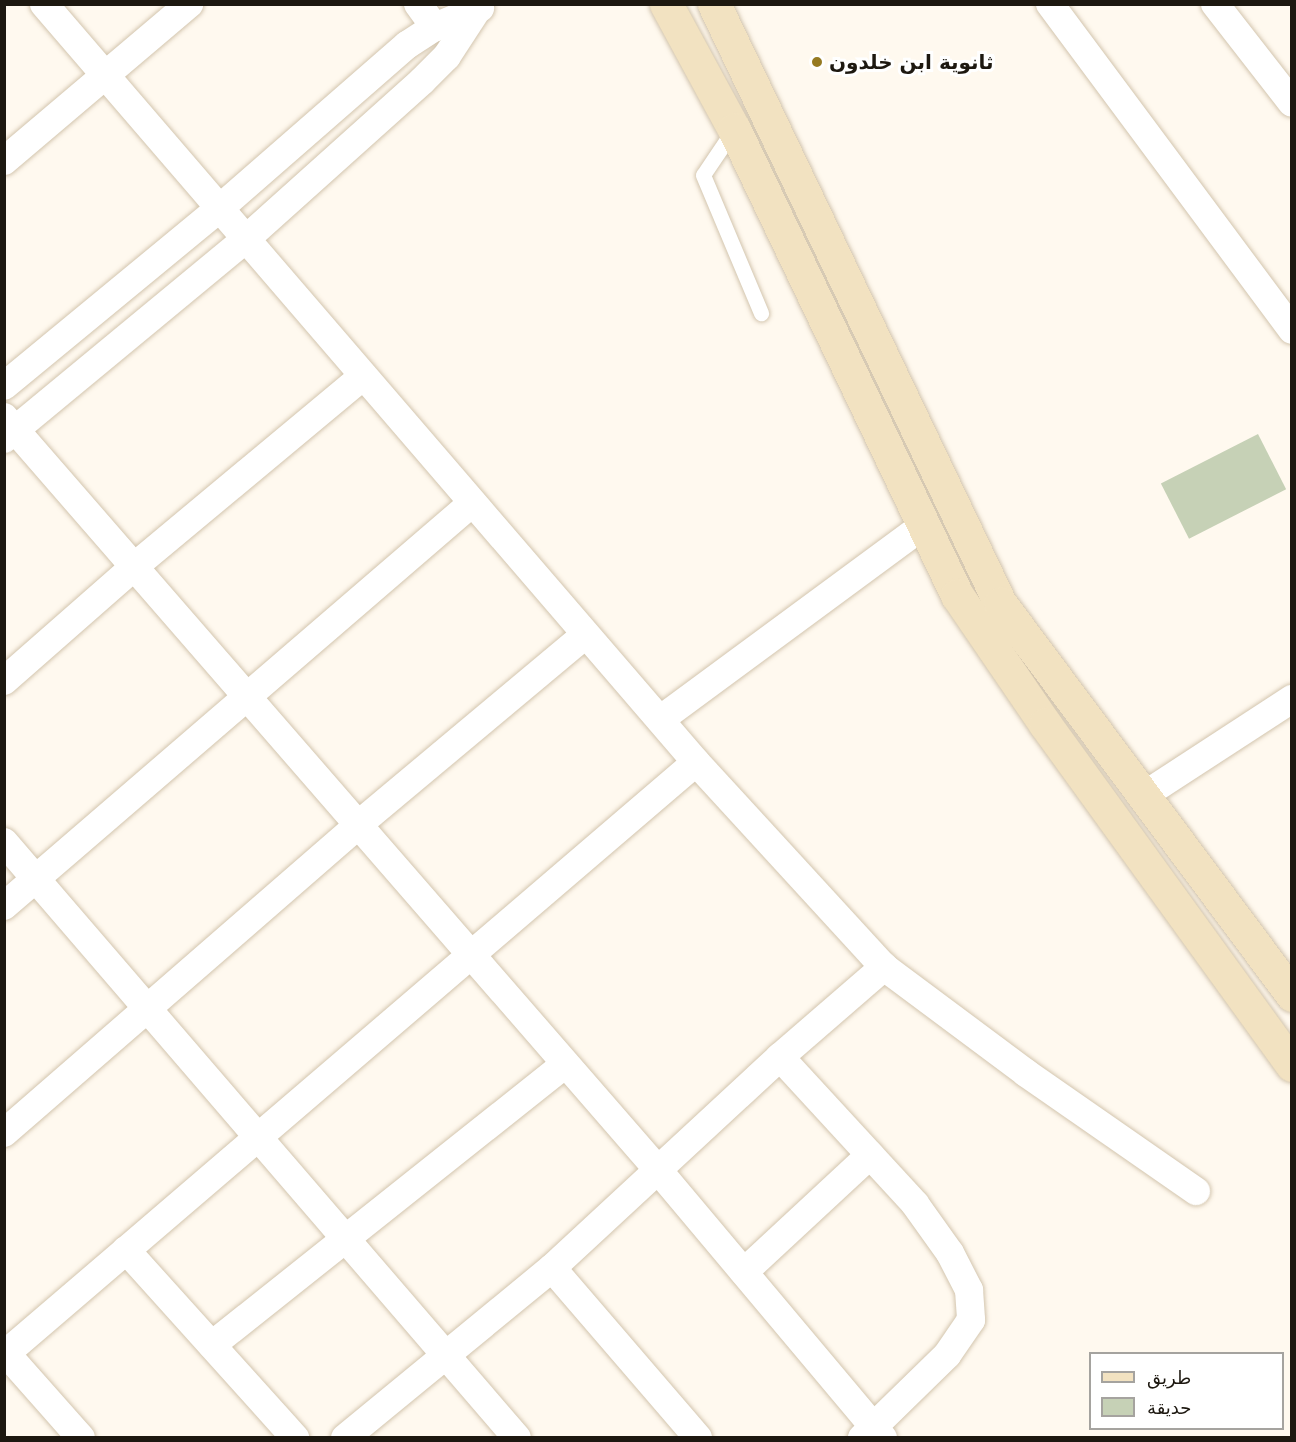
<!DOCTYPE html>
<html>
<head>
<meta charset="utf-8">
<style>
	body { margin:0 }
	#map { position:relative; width:1296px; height:1442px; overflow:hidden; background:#fff9ef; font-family:"DejaVu Sans","Noto Sans Arabic",sans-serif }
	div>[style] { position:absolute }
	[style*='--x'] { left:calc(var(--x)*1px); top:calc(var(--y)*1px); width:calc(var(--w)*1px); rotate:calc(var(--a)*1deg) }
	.green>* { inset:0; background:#c6d1b6; transform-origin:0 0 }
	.roads { filter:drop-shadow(0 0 2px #d3c5ae) drop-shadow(0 0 2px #d3c5ae) }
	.service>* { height:15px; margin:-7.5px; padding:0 7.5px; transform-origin:7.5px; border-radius:7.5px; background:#fff }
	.minor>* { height:28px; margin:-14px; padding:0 14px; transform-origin:14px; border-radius:14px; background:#fff }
	.secondary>* { height:33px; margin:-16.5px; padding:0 16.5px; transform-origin:16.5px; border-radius:16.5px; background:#f2e2c1 }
	.dots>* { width:16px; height:16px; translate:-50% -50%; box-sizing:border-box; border:3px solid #fff; border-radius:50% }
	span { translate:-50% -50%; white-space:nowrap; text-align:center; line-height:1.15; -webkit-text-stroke:6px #fff; paint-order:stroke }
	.poi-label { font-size:20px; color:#1d1810; font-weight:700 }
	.left { translate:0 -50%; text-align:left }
	.frame { position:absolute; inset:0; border:6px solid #1d1810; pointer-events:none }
	.legend { position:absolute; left:1089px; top:1352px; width:195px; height:78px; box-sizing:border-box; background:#fff; border:2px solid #a5a39f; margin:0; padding:8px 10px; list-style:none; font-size:18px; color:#1d1810 }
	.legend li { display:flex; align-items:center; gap:12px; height:30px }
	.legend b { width:30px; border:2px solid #a5a39f }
</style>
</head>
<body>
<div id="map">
	<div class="green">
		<i style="left:1258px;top:434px;width:62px;height:109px;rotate:63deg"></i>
	</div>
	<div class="roads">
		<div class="service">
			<i style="--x:734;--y:129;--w:55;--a:124"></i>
			<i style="--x:703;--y:175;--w:150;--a:67.2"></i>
		</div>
		<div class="minor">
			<i style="--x:44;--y:4;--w:1000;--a:49.3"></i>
			<i style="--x:696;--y:762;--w:278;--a:47.5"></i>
			<i style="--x:884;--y:967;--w:177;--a:36.7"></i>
			<i style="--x:1026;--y:1073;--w:207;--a:34.8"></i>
			<i style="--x:418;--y:4;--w:29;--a:54"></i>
			<i style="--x:1050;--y:4;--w:406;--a:53.4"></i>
			<i style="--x:1215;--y:4;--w:125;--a:52.1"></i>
			<i style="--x:4;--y:161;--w:243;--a:-40.3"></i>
			<i style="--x:4;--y:386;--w:280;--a:-39.5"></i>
			<i style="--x:220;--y:208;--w:248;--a:-41.1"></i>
			<i style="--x:407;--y:45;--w:33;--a:-33"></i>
			<i style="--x:435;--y:27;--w:49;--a:-22.9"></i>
			<i style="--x:4;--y:417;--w:997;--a:49.02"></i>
			<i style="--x:658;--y:1170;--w:350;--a:50"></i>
			<i style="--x:4;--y:439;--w:314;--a:-39.6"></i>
			<i style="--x:246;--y:239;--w:237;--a:-41.9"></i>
			<i style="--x:422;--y:81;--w:35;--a:-45"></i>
			<i style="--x:447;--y:56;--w:55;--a:-56.9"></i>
			<i style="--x:4;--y:681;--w:174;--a:-41.3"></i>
			<i style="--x:135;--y:566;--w:297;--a:-39.8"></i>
			<i style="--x:661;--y:719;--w:325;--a:-36.4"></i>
			<i style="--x:1143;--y:796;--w:178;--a:-33.1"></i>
			<i style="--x:4;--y:842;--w:786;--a:49.28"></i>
			<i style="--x:4;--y:906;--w:618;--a:-40.73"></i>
			<i style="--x:780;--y:1057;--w:200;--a:47.4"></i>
			<i style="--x:915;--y:1204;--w:60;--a:54.5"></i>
			<i style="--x:950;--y:1253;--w:42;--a:62.8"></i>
			<i style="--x:969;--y:1290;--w:30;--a:86"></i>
			<i style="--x:971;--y:1320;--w:42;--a:124.4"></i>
			<i style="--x:947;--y:1355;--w:119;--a:135.7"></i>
			<i style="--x:4;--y:1133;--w:471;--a:-41"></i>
			<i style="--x:359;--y:824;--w:295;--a:-39.9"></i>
			<i style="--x:126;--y:1250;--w:253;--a:48"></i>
			<i style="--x:552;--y:1268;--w:224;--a:49.3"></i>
			<i style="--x:744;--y:1272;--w:172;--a:-42.9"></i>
			<i style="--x:212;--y:1345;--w:451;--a:-38.5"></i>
			<i style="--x:4;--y:1351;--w:116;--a:48.5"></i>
			<i style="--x:4;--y:1355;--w:911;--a:-40.59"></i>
			<i style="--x:345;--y:1438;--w:268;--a:-39.4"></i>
			<i style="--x:552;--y:1268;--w:311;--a:-42.8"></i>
			<i style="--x:780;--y:1057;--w:138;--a:-40.9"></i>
		</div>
		<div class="secondary">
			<i style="--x:666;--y:4;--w:142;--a:61.5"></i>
			<i style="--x:734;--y:129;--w:517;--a:64.43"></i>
			<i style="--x:957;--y:595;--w:156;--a:55.7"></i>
			<i style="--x:1045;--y:724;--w:421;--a:54.1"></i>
			<i style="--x:714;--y:4;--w:664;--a:64.48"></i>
			<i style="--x:1000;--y:603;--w:489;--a:53.3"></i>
		</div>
	</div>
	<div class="dots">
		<i style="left:817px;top:62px;background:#967a22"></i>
	</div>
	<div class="poi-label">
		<span class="left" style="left:829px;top:62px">ثانوية ابن خلدون</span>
	</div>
	<div class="frame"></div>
	<ul class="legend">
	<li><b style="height:8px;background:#f2e2c1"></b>طريق</li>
	<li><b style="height:16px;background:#c6d1b6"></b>حديقة</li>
	</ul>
</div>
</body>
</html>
